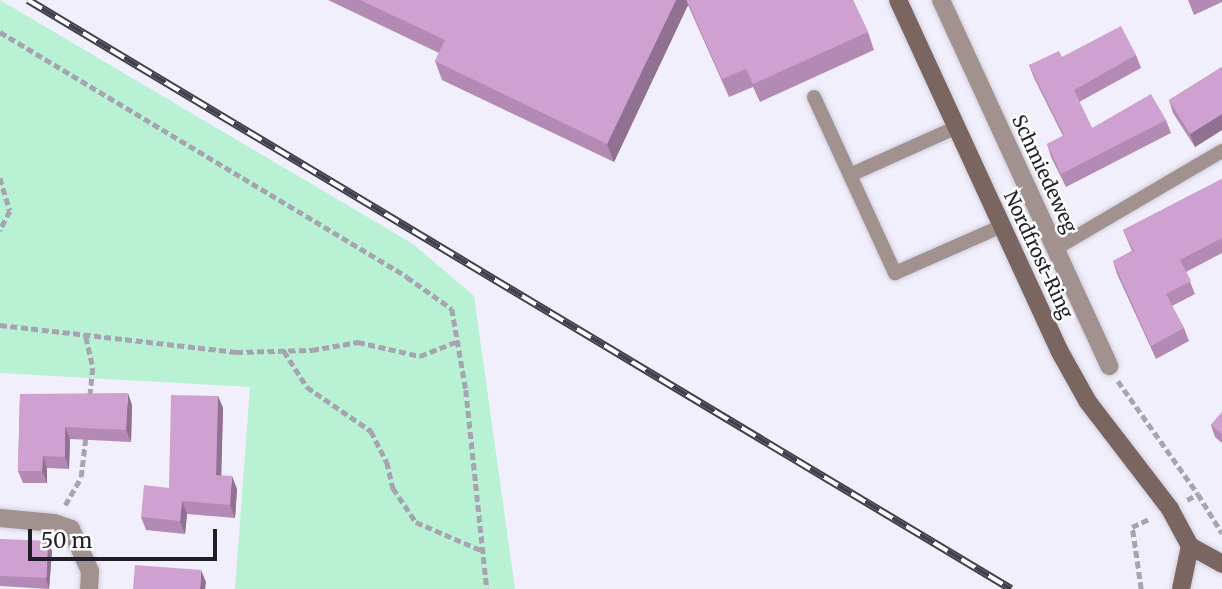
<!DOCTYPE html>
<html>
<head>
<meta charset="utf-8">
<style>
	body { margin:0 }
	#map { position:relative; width:1222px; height:589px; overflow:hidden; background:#f1effc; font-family:Merriweather,serif }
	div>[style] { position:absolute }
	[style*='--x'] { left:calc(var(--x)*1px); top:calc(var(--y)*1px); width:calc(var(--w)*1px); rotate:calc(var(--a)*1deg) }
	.green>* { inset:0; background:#b8f1d4 }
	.path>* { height:4.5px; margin-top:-2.25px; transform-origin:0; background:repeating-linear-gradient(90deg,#a6a4b0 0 7px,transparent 0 10.5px) }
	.roads { filter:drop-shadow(0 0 2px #cfcdda) drop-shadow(0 0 2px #cfcdda) }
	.lane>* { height:14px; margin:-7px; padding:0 7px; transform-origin:7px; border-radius:7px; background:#a2928f }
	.street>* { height:18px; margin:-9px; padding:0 9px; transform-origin:9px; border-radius:9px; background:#a2928f }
	.secondary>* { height:18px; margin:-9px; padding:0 9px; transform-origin:9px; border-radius:9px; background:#7b6561 }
	.rail>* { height:8px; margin-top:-4px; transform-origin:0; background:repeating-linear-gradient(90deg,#fff 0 16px,#42404c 0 32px); box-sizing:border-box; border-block:2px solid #42404c }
	.wall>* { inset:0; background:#b28ab4 }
	.shaded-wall>* { inset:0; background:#917192 }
	.building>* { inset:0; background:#cfa1d1; transform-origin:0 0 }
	span { translate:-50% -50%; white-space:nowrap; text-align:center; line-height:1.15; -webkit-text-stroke:5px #fff; paint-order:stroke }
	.street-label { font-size:19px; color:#1f1d28 }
	.scale { position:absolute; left:28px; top:529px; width:189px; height:32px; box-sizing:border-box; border:4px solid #1f1d28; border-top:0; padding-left:9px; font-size:21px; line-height:24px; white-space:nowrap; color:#1f1d28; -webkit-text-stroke:5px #fff; paint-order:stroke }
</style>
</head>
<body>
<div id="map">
	<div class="green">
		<i style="clip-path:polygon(0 0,413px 244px,474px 296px,515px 589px,235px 589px,250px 387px,0 373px)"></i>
	</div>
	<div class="path">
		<i style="--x:0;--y:32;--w:475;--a:31"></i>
		<i style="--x:407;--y:277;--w:55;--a:35.4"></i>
		<i style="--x:452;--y:309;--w:82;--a:80.2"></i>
		<i style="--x:466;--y:390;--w:200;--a:84"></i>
		<i style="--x:0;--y:178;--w:34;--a:73"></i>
		<i style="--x:10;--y:211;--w:22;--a:117"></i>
		<i style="--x:0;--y:325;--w:238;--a:6.5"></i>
		<i style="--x:236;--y:352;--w:76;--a:-1.5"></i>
		<i style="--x:312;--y:350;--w:47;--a:-9.9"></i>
		<i style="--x:358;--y:342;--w:64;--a:12.7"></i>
		<i style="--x:420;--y:356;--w:41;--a:-21.5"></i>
		<i style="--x:86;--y:337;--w:32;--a:77"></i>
		<i style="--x:93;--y:368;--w:30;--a:96"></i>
		<i style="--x:284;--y:351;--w:43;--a:57.4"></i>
		<i style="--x:307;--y:387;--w:78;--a:34.5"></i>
		<i style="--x:371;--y:431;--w:35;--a:63"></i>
		<i style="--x:387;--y:462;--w:27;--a:77"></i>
		<i style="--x:393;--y:488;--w:41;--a:55.9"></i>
		<i style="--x:416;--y:522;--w:73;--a:23.4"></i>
		<i style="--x:1118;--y:381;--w:138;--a:54.7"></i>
		<i style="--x:1187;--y:500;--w:13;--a:-29"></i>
		<i style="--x:1198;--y:494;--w:46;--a:58.4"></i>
		<i style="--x:65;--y:505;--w:32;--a:-60"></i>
		<i style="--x:81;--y:477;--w:43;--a:-83.4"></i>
		<i style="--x:1141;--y:589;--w:63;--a:-98.3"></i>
		<i style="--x:1132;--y:527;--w:21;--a:-25"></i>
	</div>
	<div class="roads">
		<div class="lane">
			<i style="--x:814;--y:97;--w:194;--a:65.3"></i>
			<i style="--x:895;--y:273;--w:117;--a:-23.7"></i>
			<i style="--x:850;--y:175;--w:117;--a:-24.2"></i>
			<i style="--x:1055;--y:249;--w:194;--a:-30.4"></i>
		</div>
		<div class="street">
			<i style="--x:941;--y:0;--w:403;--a:65.3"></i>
			<i style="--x:0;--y:518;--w:54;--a:5.3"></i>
			<i style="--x:54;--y:523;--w:18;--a:19"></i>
			<i style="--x:71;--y:529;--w:46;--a:65.7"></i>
			<i style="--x:90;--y:571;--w:18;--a:93"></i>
		</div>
		<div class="secondary">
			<i style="--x:898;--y:0;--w:387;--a:65.3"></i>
			<i style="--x:1060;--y:352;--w:57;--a:60.8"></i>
			<i style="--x:1088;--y:402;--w:135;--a:52.5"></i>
			<i style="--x:1170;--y:509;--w:42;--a:61.6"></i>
			<i style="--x:1190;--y:546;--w:37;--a:29"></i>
			<i style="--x:1181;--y:589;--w:44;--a:-78.2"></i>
		</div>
	</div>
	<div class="rail">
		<i style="--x:28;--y:0;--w:1146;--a:30.93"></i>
	</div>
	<div class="wall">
		<i style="clip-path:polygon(328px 0,853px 0,868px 32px,874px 50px,760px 102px,753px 87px,729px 97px,688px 5px,614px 162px,442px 80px,435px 61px,439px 53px)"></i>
		<i style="clip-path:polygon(1188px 0,1222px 0,1222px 2px,1194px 15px)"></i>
		<i style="clip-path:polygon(1136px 55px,1141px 68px,1079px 102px,1092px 128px,1166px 120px,1171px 133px,1066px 187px,1051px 157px,1047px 144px,1063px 136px,1034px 78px,1029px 65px,1062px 57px)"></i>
		<i style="clip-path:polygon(1222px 67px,1222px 130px,1195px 147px,1173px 113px,1169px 100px)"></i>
		<i style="clip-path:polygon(1222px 179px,1222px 253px,1186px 272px,1195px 294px,1172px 306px,1184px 328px,1189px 341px,1156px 359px,1117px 274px,1113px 261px,1132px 251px,1123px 230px)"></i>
		<i style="clip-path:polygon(20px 394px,132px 405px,131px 442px,70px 439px,69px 469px,47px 468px,47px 483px,23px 483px,18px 471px)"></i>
		<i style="clip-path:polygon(218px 396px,223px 408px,221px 475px,237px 489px,235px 518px,187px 514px,185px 534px,146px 530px,141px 517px,169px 488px)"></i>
		<i style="clip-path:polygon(1222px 412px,1222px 443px,1215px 437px,1211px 425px)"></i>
		<i style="clip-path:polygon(0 539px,52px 551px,49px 589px,0 586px)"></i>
	</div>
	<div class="shaded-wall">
		<i style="clip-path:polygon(676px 0,686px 0,688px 5px,614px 162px,607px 144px)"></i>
		<i style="clip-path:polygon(1222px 114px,1222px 130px,1195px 147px,1190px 134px)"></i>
		<i style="clip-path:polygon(128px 393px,132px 405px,131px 442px,126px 430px)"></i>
		<i style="clip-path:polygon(218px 396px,223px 408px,221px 488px,216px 475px)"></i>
		<i style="clip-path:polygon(65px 427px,70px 439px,69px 469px,65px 457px)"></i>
		<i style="clip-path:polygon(43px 456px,47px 468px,47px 483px,42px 471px)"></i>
		<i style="clip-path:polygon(232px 476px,237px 489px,235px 518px,230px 505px)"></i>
		<i style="clip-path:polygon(182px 501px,187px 514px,185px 534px,180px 521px)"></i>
		<i style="clip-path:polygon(48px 541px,52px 551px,49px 589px,46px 579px)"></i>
		<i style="clip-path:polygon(201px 570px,206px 582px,205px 589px,200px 589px)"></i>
	</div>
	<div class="building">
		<i style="clip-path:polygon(360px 0,676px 0,607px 144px,435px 61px,445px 40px)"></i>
		<i style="clip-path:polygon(687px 0,853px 0,868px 32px,753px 84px,746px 69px,722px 79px)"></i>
		<i style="clip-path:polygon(1121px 26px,1136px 55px,1074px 90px,1092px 128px,1151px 94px,1166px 120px,1061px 174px,1047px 144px,1064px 135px,1029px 65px,1059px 51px,1062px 57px)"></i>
		<i style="clip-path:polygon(1222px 67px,1222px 114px,1190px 134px,1169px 100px)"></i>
		<i style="clip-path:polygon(1222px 179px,1222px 238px,1180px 260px,1191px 281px,1166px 294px,1184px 328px,1151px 346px,1113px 261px,1134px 251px,1123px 230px)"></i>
		<i style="clip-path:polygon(128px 393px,126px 430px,65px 427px,65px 457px,43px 456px,42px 471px,18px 471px,20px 394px)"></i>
		<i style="clip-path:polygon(171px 395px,218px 396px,216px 475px,232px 476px,230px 505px,182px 501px,180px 521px,141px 517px,144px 485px,169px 488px)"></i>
		<i style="clip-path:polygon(1222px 412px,1222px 434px,1211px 425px)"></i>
		<i style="left:0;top:539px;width:48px;height:37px;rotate:2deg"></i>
		<i style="clip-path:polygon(135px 565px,201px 570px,200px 589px,133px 589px)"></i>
	</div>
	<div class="street-label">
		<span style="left:1044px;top:174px;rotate:65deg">Schmiedeweg</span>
		<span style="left:1038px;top:255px;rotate:65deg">Nordfrost-Ring</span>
	</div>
	<div class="scale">50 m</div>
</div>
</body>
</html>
